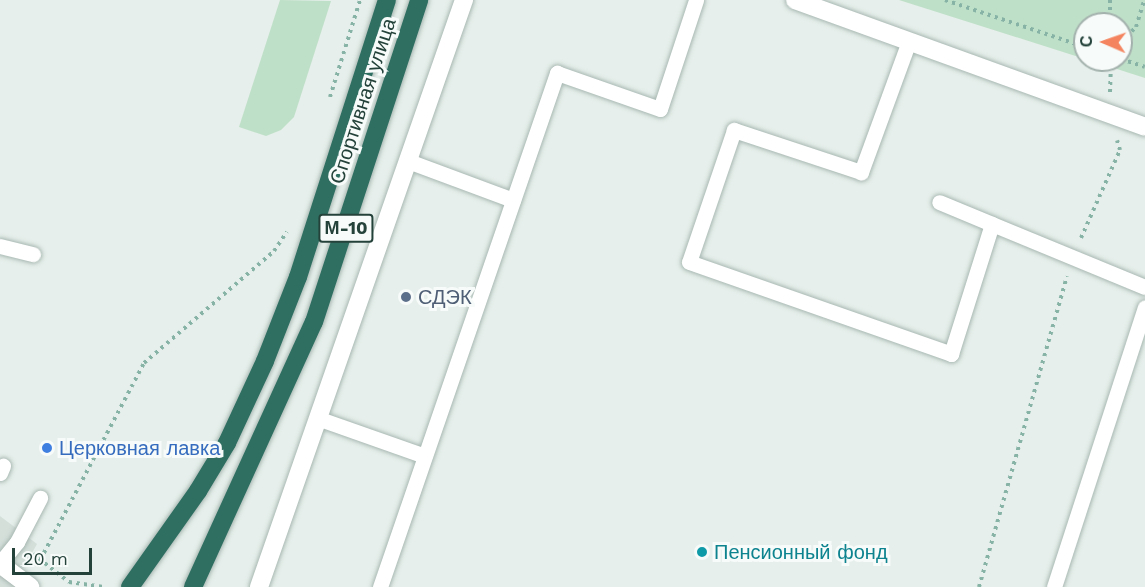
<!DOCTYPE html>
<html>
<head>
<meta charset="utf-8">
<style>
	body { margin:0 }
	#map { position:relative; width:1145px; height:587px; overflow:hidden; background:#e6efeb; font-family:"Work Sans",sans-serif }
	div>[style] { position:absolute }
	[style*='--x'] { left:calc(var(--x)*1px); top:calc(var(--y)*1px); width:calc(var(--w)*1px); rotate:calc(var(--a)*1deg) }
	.built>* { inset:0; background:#d4dfda }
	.green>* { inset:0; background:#bfe0c8 }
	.path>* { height:4px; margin-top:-2px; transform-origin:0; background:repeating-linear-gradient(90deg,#86b3a5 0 3px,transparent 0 7.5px) }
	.roads { filter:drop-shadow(0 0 2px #a8b8b2) drop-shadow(0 0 2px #a8b8b2) }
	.lane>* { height:15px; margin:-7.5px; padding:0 7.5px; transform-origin:7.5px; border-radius:7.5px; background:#fff }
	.street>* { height:18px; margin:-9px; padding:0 9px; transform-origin:9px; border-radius:9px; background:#fff }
	.highway>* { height:18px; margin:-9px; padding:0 9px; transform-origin:9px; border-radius:9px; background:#2f6f62 }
	.dots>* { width:16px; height:16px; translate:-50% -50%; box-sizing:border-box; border:3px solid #f7fbf9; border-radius:50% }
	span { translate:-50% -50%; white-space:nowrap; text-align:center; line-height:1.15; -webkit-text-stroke:6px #f7fbf9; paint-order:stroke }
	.shield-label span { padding:2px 4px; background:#f7fbf9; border:2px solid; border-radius:4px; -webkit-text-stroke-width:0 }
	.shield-label { font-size:18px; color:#24423a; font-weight:700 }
	.street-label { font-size:20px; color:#24423a }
	.service-label { font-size:20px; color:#4e5e75 }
	.left { translate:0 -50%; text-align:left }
	.shop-label { font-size:20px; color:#366cbe }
	.culture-label { font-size:20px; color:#0d838f }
	.north { position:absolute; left:1073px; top:12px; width:60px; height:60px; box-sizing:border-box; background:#f7fbf9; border:2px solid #a3b1ad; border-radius:50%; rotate:272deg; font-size:16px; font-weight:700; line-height:24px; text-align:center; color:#24423a }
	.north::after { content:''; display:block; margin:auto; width:21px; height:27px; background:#f4845f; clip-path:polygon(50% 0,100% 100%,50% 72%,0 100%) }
	.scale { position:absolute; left:12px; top:548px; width:80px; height:27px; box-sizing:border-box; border:3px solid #24423a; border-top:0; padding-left:8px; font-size:18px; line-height:21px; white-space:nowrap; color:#24423a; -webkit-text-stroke:4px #f7fbf9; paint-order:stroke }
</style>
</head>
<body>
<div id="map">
	<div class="built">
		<i style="clip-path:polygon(0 516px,37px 544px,20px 574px,35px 587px,0 587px)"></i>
	</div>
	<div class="green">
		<i style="clip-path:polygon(280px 0,331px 1px,294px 117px,281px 130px,266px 136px,239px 127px)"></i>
		<i style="clip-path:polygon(899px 0,1145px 0,1145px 78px,1089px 60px,1121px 60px,1121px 24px,1085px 24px,1085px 59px)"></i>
	</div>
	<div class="path">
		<i style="--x:945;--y:0;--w:148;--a:18.6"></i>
		<i style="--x:1110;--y:0;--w:24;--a:90"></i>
		<i style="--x:1121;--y:42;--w:21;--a:-45"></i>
		<i style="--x:1136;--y:27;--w:28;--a:-73"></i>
		<i style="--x:1121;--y:59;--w:25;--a:18"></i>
		<i style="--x:1110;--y:92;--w:32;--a:-88"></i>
		<i style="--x:330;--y:97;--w:102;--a:-72.8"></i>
		<i style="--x:1081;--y:238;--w:96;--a:-66.1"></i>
		<i style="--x:1120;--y:150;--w:10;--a:-107"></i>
		<i style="--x:33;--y:554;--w:46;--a:37.9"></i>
		<i style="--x:69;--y:582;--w:37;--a:8"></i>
		<i style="--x:37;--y:566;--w:229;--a:-62.2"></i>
		<i style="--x:144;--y:363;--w:172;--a:-40.7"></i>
		<i style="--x:274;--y:251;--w:23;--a:-56"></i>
		<i style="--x:979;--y:587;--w:323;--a:-74.2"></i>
	</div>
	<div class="roads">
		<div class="lane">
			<i style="--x:909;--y:41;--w:140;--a:110.1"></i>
			<i style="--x:861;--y:172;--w:134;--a:-161.7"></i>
			<i style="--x:734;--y:130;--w:139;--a:108.8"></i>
			<i style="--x:689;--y:262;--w:278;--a:19.3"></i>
			<i style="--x:951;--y:354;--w:136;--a:-72.5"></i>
			<i style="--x:992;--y:224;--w:57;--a:-157.5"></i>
			<i style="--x:408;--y:161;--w:112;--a:20.4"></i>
			<i style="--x:992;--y:224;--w:165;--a:22.4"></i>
			<i style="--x:0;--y:246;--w:34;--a:14"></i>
			<i style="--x:317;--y:418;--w:114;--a:19.4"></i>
			<i style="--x:0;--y:473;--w:8;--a:-67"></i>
			<i style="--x:0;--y:563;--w:27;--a:-51"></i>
			<i style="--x:17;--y:542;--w:50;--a:-62.4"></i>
			<i style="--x:380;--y:587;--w:544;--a:-71"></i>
			<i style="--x:557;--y:73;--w:109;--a:19.3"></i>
			<i style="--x:660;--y:109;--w:115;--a:-71.7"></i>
			<i style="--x:1054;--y:587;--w:294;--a:-72"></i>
		</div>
		<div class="street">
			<i style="--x:795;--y:0;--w:372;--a:19.9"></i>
			<i style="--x:0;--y:564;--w:38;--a:37"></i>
			<i style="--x:259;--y:587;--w:622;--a:-70.75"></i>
		</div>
		<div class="highway">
			<i style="--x:130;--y:587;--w:118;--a:-54.7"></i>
			<i style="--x:198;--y:491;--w:56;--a:-58.9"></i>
			<i style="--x:227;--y:443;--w:90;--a:-65.1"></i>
			<i style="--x:265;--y:361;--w:90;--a:-68.6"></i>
			<i style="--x:298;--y:277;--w:291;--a:-72.2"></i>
			<i style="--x:193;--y:587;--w:291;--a:-65.5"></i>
			<i style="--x:314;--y:322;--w:339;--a:-71.9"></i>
		</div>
	</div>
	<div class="dots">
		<i style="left:406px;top:297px;background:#5c6f8a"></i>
		<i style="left:47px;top:448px;background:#3f7fe0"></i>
		<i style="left:702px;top:552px;background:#0f9aa8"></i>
	</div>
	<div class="shield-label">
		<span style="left:346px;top:228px">М-10</span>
	</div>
	<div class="street-label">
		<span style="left:363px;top:101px;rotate:-72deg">Спортивная улица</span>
	</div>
	<div class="service-label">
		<span class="left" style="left:418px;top:297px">СДЭК</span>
	</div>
	<div class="shop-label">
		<span class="left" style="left:59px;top:448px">Церковная лавка</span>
	</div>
	<div class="culture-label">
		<span class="left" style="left:714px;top:552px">Пенсионный фонд</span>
	</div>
	<div class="north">С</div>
	<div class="scale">20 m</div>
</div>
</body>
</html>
